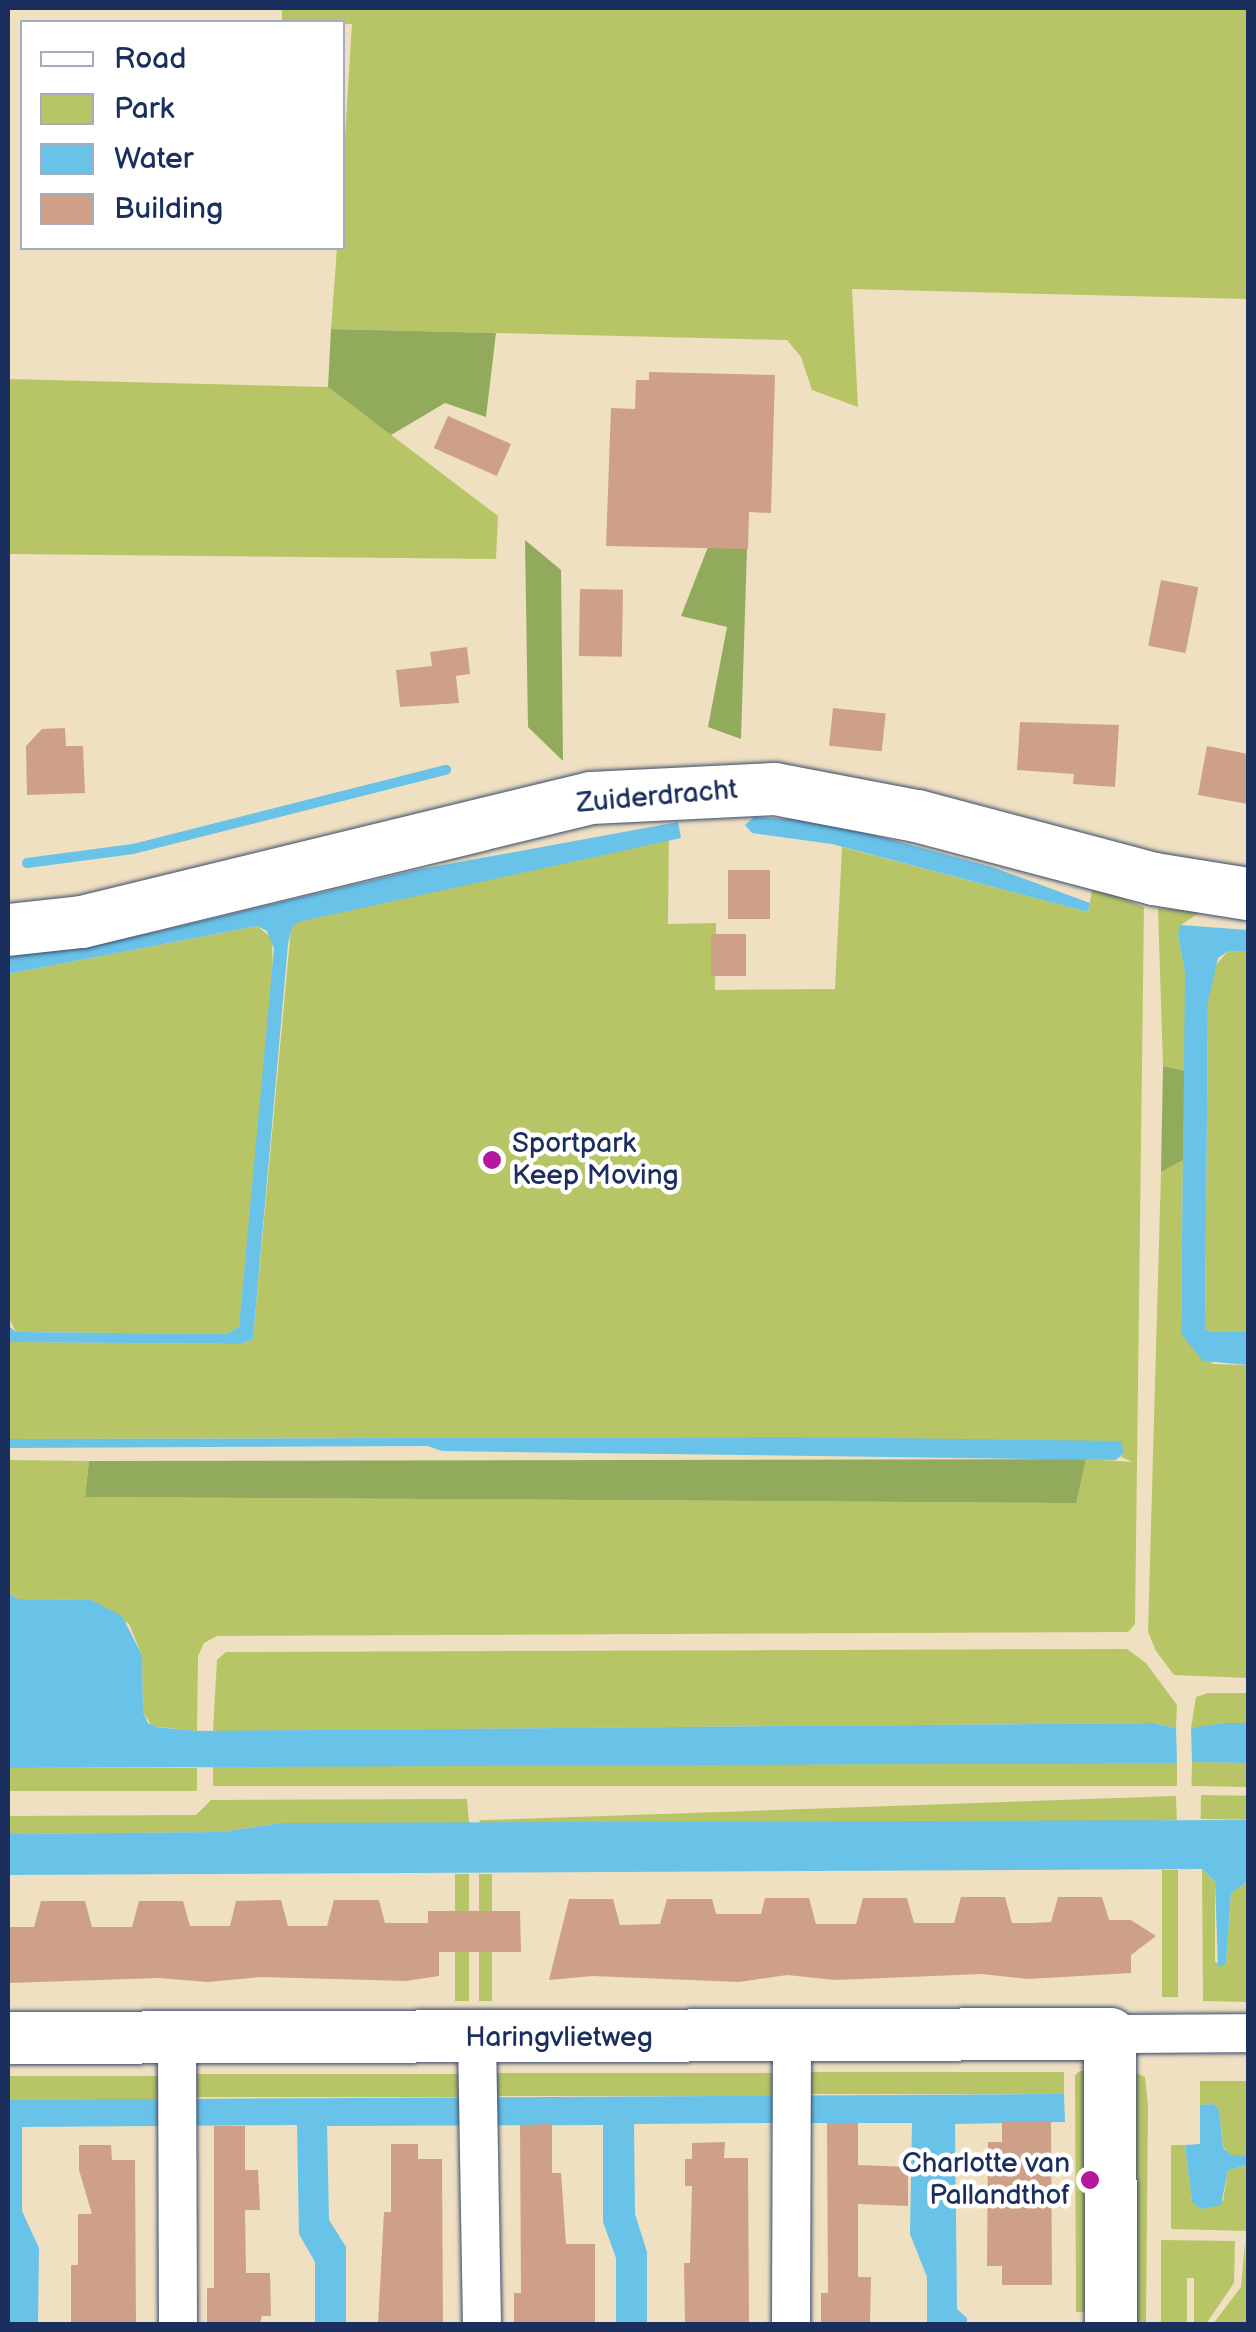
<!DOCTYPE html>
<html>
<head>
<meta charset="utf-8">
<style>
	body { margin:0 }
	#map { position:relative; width:1256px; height:2332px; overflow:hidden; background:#efe0c1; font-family:"Balsamiq Sans",sans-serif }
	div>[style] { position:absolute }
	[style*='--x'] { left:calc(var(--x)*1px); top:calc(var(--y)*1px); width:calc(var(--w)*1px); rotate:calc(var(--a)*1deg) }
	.green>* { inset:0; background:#b7c567; transform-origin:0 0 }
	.forest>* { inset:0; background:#91aa5c }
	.water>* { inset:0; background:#69c2e7 }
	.stream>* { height:10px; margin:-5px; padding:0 5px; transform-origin:5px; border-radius:5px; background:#69c2e7 }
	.building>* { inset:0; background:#cea088; transform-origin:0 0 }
	.roads { filter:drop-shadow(0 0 2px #3b4a6d) drop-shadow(0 0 2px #3b4a6d) }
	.street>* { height:38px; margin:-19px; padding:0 19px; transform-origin:19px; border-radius:19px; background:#fff }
	.secondary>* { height:52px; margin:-26px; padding:0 26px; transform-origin:26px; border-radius:26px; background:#fff }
	.dots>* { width:28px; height:28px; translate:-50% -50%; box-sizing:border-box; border:5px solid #fff; border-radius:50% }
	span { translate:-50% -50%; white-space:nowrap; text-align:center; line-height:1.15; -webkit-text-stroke:9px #fff; paint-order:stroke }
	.street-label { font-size:28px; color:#1b2f5e }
	.poi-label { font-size:28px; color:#1b2f5e }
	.left { translate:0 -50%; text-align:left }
	.right { translate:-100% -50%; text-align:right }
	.frame { position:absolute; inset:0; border:10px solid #1b2f5e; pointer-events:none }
	.legend { position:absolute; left:20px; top:20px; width:325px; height:230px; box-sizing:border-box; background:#fff; border:2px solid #a4acbf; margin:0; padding:12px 18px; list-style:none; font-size:30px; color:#1b2f5e }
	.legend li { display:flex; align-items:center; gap:20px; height:50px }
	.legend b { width:50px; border:2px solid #a4acbf }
</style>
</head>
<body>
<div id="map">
	<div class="green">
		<i style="clip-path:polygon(282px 8px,1248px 8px,1248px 299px,852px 289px,858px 407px,812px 390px,801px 357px,787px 340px,331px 329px,337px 248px,342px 248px,343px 168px,352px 24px,282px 22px)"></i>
		<i style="clip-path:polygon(8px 379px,328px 387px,498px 516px,496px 559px,8px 554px)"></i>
		<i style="clip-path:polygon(669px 829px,668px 924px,716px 923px,715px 990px,835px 989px,842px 847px,1088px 912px,1093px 886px,1144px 907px,1135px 1624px,1128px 1632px,217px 1636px,204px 1643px,198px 1656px,197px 1731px,152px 1726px,143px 1712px,142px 1655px,129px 1624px,91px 1600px,18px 1599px,8px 1593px,8px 1460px,89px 1461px,85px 1497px,1075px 1503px,1086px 1459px,1133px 1462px,1121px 1457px,1123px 1454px,805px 1437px,8px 1439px,8px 1342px,241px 1344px,253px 1339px,291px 928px,288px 914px)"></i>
		<i style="clip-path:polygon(1158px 908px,1200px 912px,1181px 925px,1178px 935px,1185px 973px,1185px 1071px,1163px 1066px)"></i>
		<i style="clip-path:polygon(257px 926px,272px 938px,273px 978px,239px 1327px,226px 1334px,16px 1332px,9px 1318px,8px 974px)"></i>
		<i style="clip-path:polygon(1228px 951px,1248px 952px,1248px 1332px,1210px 1332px,1205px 1328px,1208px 1002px,1215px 966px)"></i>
		<i style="clip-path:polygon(1183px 1160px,1181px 1334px,1213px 1364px,1248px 1365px,1248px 1678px,1174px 1675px,1156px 1651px,1148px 1632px,1161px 1172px)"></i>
		<i style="clip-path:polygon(1127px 1649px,1146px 1663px,1177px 1705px,1176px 1728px,1153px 1723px,213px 1731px,217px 1660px,226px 1652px)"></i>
		<i style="clip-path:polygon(1208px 1693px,1248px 1693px,1248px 1723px,1191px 1728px,1196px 1697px)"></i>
		<i style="left:1192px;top:1762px;width:56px;height:24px;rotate:1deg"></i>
		<i style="left:1177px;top:1763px;width:23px;height:964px;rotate:90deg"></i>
		<i style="left:8px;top:1768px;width:189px;height:23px"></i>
		<i style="left:1201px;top:1795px;width:47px;height:24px;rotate:1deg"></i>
		<i style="left:1176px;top:1796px;width:24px;height:697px;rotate:88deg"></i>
		<i style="clip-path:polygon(467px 1799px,469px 1823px,281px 1823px,221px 1832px,8px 1834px,8px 1816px,196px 1815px,211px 1800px)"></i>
		<i style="clip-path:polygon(1202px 1869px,1215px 1881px,1215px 1962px,1226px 1964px,1231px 1893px,1248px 1881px,1248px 2002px,1203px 2001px)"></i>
		<i style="left:1162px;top:1870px;width:16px;height:127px"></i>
		<i style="left:455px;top:1874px;width:14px;height:127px"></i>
		<i style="left:479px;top:1874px;width:13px;height:127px"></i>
		<i style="clip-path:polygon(1080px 2071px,1085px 2071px,1097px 2312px,1076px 2312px,1075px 2075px)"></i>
		<i style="left:1064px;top:2072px;width:22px;height:264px;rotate:90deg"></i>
		<i style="left:493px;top:2073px;width:282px;height:23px"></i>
		<i style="clip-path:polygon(1136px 2073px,1145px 2077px,1148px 2106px,1146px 2324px,1126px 2324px)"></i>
		<i style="left:468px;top:2074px;width:23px;height:282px;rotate:90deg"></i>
		<i style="left:8px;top:2076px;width:154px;height:24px"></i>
		<i style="clip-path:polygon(1200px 2081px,1248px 2081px,1248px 2156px,1232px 2156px,1223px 2147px,1219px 2109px,1213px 2104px,1200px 2105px)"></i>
		<i style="clip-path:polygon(1171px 2145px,1185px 2145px,1192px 2202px,1223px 2201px,1228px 2170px,1248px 2165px,1248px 2231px,1171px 2229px)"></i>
		<i style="clip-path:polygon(1161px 2240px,1235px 2241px,1234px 2283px,1206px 2324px,1194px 2324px,1194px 2278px,1187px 2278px,1187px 2324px,1161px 2324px)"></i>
		<i style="clip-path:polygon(1245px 2242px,1248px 2324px,1213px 2324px,1241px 2287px)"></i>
	</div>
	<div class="forest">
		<i style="clip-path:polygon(331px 329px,496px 333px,486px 417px,445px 403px,391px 435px,328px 387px)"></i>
		<i style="clip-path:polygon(525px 540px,561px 570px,563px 761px,528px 727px)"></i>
		<i style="clip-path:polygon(708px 547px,747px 548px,741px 739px,708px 727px,727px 627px,681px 616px)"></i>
		<i style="clip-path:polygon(1163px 1066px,1185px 1071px,1183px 1160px,1161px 1172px)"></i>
		<i style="clip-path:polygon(1086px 1459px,1076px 1503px,85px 1497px,89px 1461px)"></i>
	</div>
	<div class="water">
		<i style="clip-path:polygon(754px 817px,822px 821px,992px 867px,1090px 903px,1088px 912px,832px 844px,752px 833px,745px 825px)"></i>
		<i style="clip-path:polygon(678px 822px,681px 838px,298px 922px,292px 927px,288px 944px,253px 1339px,241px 1344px,8px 1342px,8px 1292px,10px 1327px,16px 1332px,226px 1334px,239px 1327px,274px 949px,267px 931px,257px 926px,8px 974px,8px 956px,147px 934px,416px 870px)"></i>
		<i style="clip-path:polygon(1180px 925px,1248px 930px,1248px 952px,1228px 951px,1218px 958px,1208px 1002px,1205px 1328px,1210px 1332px,1248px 1332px,1248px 1365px,1203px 1361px,1181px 1334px,1185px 973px,1178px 935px)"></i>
		<i style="clip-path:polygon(805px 1437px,1122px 1441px,1123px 1454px,1116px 1460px,442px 1451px,428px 1446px,8px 1448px,8px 1439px)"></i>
		<i style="clip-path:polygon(8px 1593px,18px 1599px,91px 1600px,122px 1616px,142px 1655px,143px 1712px,148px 1723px,157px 1727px,197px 1731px,1153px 1723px,1176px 1728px,1177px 1763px,8px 1768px)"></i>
		<i style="clip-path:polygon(1224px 1723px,1248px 1723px,1248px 1763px,1192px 1762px,1191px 1728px)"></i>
		<i style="clip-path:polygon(1248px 1820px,1248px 1881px,1231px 1893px,1226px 1964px,1218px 1967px,1215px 1881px,1202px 1869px,8px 1875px,8px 1834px,221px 1832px,281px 1823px)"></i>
		<i style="clip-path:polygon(1064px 2094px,1065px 2122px,955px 2124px,957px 2309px,967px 2318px,967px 2324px,927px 2324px,927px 2277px,910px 2234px,912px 2123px,777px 2123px,634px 2124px,635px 2214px,647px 2252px,647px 2324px,616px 2324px,616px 2258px,603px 2222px,603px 2125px,327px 2126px,329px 2220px,346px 2247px,346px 2324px,315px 2324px,315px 2262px,299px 2234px,297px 2125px,22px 2127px,22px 2211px,39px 2248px,38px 2324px,10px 2324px,8px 2100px)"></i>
		<i style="clip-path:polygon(1213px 2104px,1219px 2109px,1223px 2148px,1232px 2155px,1248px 2156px,1248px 2165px,1228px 2170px,1221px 2205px,1201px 2209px,1192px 2202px,1185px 2145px,1200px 2144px,1200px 2105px)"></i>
	</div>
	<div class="stream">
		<i style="--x:27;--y:863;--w:107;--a:-7.5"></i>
		<i style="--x:133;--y:849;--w:323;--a:-14.2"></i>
	</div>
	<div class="building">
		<i style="clip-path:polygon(649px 372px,775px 375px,771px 513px,749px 512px,748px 549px,606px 546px,611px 408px,635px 409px,636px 380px,649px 380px)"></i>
		<i style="left:448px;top:416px;width:69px;height:35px;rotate:24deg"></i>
		<i style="left:1161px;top:580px;width:38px;height:67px;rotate:11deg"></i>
		<i style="left:580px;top:589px;width:43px;height:67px;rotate:1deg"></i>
		<i style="clip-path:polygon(467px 647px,470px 674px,456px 676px,459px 703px,400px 707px,396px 670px,432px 666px,430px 652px)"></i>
		<i style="left:833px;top:708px;width:53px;height:38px;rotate:6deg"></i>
		<i style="clip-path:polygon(1020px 722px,1119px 725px,1115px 787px,1073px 784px,1074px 774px,1017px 770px)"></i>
		<i style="clip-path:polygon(65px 728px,66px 746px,83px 746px,85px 793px,27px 795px,26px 746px,42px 729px)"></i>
		<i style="clip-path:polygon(1207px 746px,1248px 754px,1248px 804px,1198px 795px)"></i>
		<i style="left:728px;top:870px;width:42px;height:49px"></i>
		<i style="left:711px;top:934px;width:35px;height:42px"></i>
		<i style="clip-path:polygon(961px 1897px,1005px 1897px,1012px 1923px,1032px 1923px,1051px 1922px,1058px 1897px,1102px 1897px,1109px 1920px,1131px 1920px,1156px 1936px,1131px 1955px,1131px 1973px,1028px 1979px,982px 1974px,835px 1980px,787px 1975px,739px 1982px,592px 1976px,549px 1980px,569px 1899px,613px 1899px,620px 1925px,660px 1924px,667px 1899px,712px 1899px,716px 1914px,761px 1914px,765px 1898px,809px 1898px,816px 1924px,856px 1924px,863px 1898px,907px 1898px,914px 1923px,954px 1923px)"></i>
		<i style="clip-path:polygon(281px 1900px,288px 1926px,327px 1926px,334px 1900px,379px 1900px,385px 1923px,428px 1923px,428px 1911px,520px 1911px,521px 1952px,439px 1952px,439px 1976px,406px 1981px,260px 1977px,208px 1982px,159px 1978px,8px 1983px,8px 1927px,34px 1927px,41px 1901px,85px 1901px,92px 1927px,132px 1927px,139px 1901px,183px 1901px,190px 1926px,230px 1926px,236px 1901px)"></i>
		<i style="clip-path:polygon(1002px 2122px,1051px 2122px,1052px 2285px,1002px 2285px,1002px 2266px,987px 2266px,988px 2142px,1002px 2142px)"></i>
		<i style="clip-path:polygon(827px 2123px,858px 2123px,858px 2165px,908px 2167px,908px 2206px,858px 2204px,858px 2277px,871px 2277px,870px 2324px,821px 2324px,821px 2293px,828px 2293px)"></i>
		<i style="clip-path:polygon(552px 2124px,552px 2173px,561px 2173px,566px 2244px,595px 2244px,595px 2324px,514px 2324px,514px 2293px,521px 2293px,520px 2125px)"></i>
		<i style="clip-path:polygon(214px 2126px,245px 2126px,245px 2170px,258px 2170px,260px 2210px,245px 2210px,246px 2273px,270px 2273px,271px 2316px,262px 2316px,260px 2324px,207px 2324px,207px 2288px,214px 2288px)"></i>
		<i style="clip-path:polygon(725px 2142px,724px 2158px,748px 2158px,749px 2324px,685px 2324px,684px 2263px,690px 2263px,692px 2186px,685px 2186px,685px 2159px,692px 2159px,692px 2143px)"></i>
		<i style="clip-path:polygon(391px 2144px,418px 2144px,418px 2159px,442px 2159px,443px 2324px,378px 2324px,384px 2212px,391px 2212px)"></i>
		<i style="clip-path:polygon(79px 2145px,111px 2145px,112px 2160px,135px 2160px,136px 2324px,71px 2324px,71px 2265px,78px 2265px,78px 2214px,92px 2214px,79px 2170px)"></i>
	</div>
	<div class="roads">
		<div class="street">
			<i style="--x:1110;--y:2034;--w:138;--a:-0.4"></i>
			<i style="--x:177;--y:2037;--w:287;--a:89.8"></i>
			<i style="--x:477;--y:2039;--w:285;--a:89"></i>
			<i style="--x:791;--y:2324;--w:289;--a:-89.8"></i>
		</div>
		<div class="secondary">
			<i style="--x:8;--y:930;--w:74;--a:-6.2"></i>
			<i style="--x:82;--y:922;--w:524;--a:-13.69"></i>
			<i style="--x:591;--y:798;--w:184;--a:-2.8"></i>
			<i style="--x:775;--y:789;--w:145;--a:10.8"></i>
			<i style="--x:917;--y:816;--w:245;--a:14.9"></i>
			<i style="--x:1154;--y:879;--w:95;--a:9.1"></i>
			<i style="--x:8;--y:2038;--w:1102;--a:-0.21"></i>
			<i style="--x:1110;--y:2034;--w:290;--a:89.8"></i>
		</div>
	</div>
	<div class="dots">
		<i style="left:492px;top:1160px;background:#b5179e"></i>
		<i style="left:1090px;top:2180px;background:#b5179e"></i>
	</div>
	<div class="street-label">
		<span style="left:657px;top:797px;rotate:-5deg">Zuiderdracht</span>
		<span style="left:559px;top:2038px">Haringvlietweg</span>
	</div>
	<div class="poi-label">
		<span class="left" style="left:512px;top:1160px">Sportpark<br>Keep Moving</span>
		<span class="right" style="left:1070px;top:2180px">Charlotte van<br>Pallandthof</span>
	</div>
	<div class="frame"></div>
	<ul class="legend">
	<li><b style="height:12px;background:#fff"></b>Road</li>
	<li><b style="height:28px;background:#b7c567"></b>Park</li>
	<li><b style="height:28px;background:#69c2e7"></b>Water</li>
	<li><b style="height:28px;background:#cea088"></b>Building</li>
	</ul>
</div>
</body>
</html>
